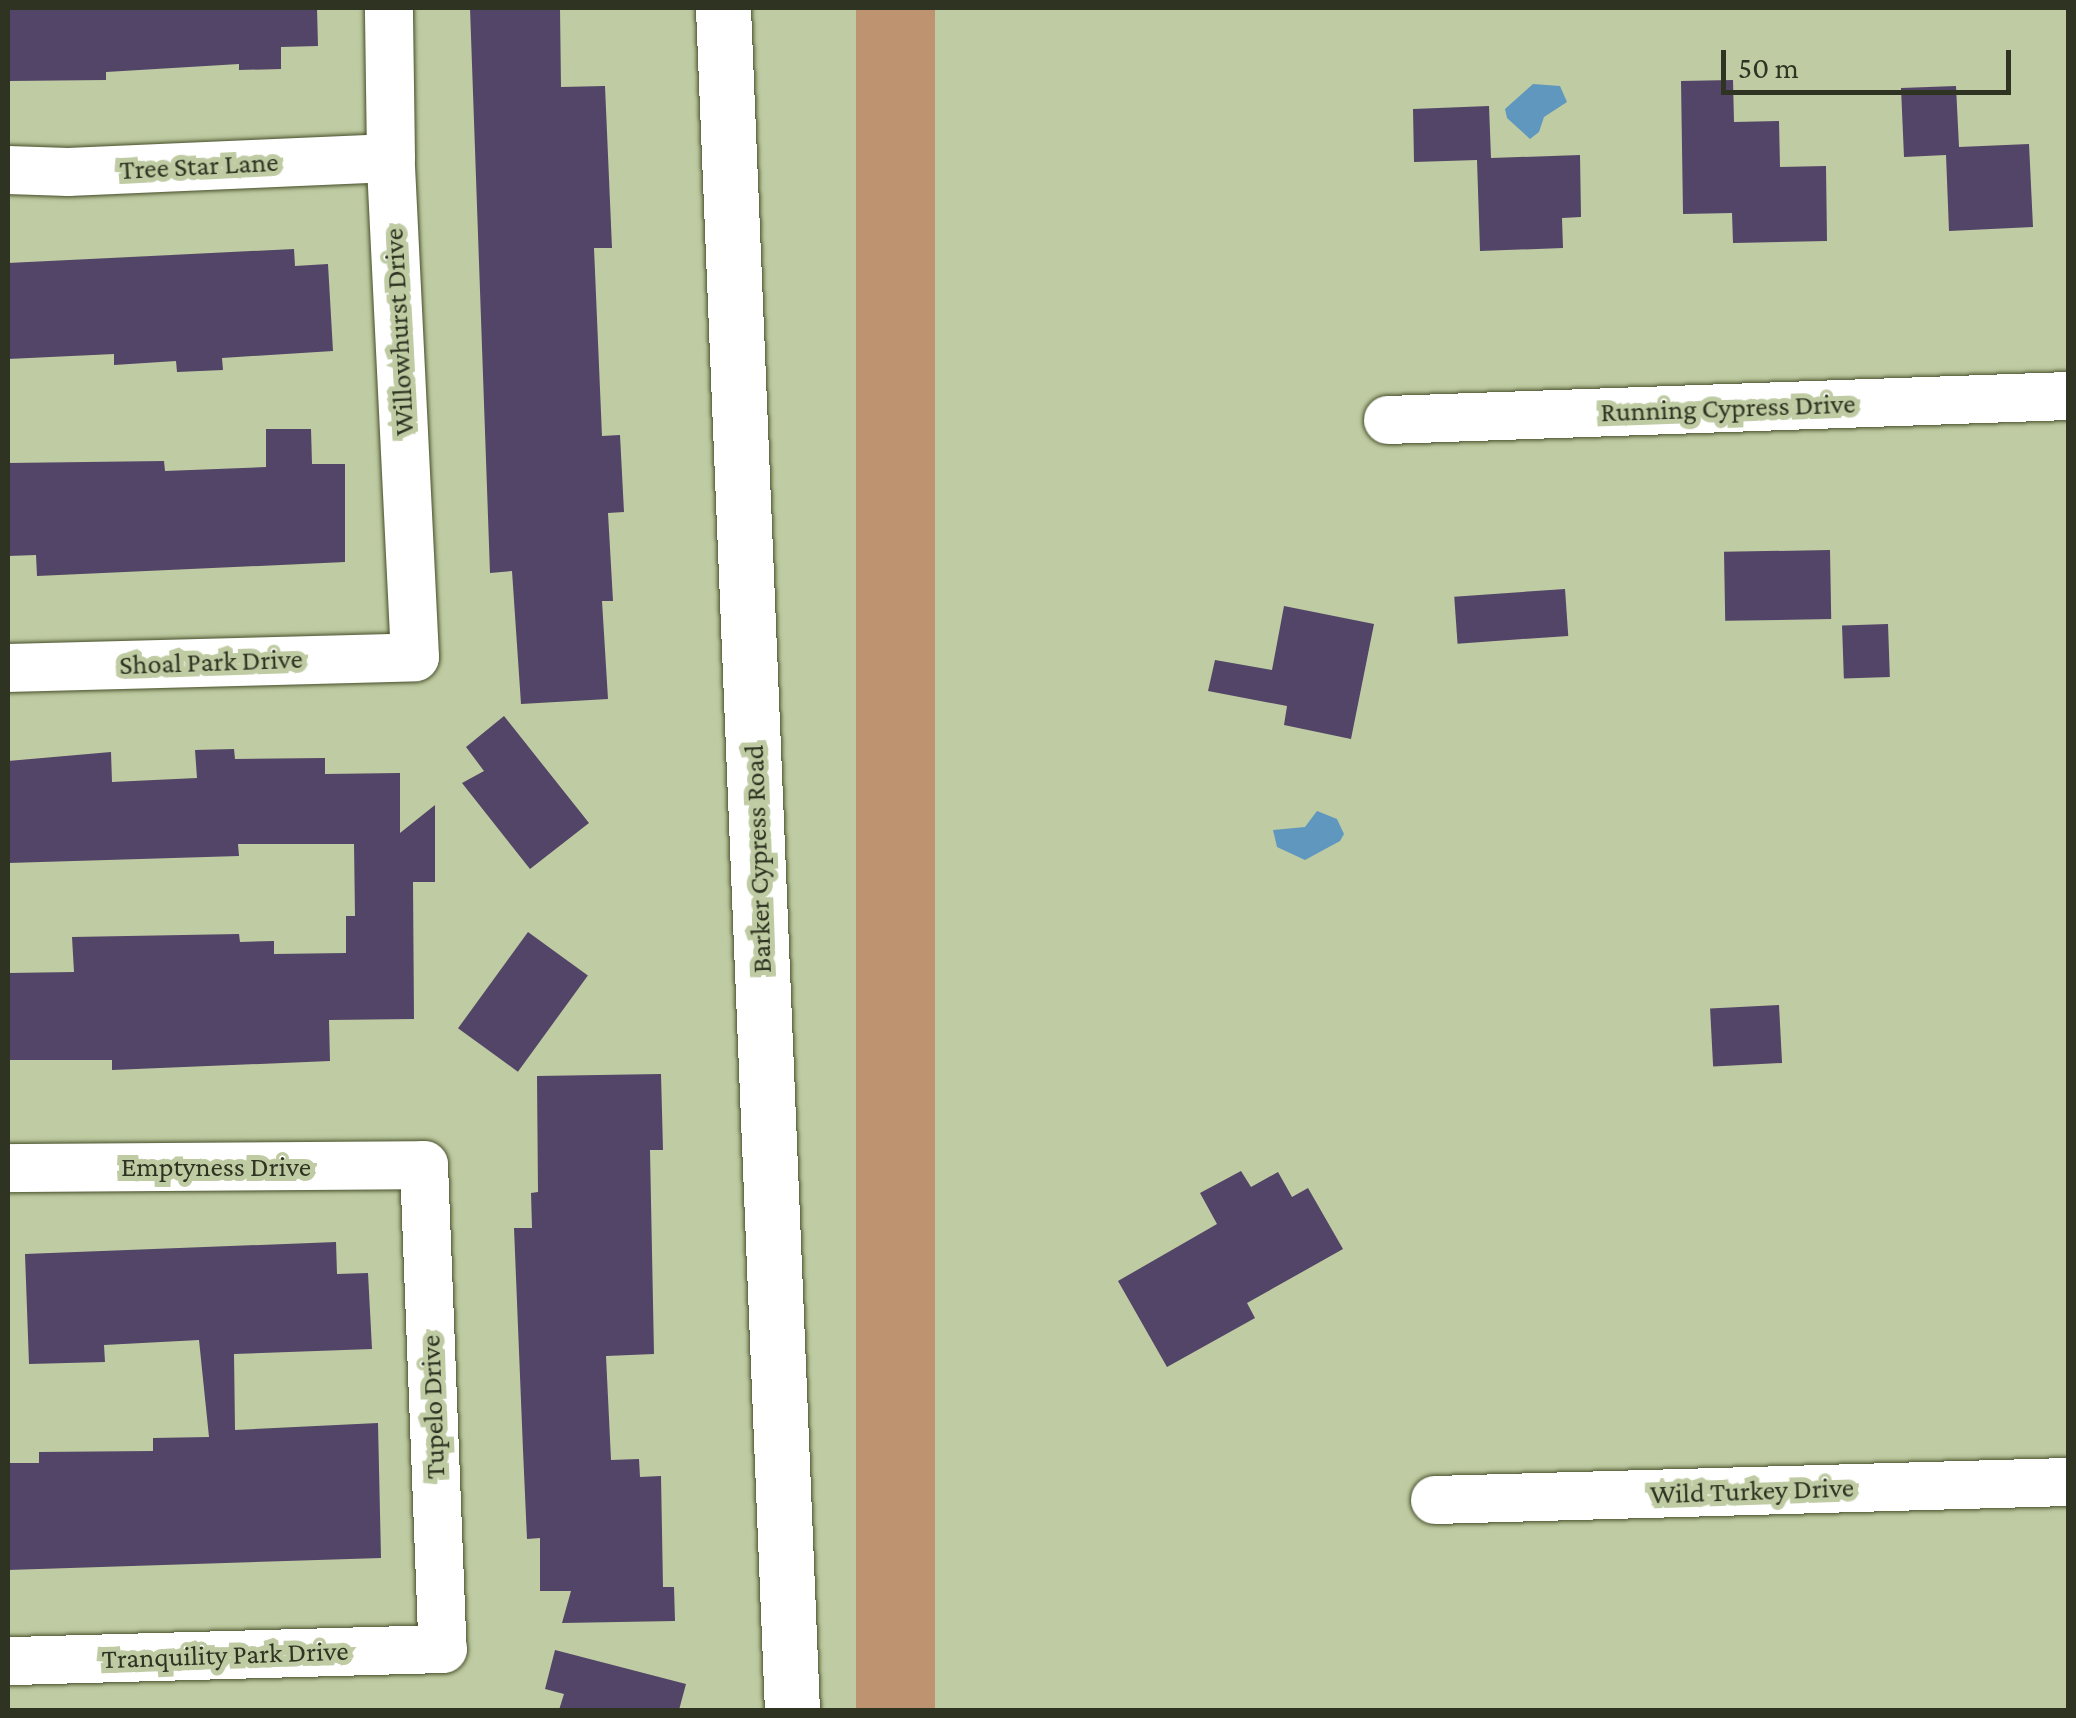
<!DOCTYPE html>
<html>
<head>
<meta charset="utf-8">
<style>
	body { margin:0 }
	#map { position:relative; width:2076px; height:1718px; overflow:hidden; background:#bfcba2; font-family:"Crimson Pro",serif }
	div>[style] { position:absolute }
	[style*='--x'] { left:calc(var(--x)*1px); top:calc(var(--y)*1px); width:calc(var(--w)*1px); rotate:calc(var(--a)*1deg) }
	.green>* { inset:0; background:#be936f; transform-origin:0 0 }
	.water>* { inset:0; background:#5f97bf }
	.building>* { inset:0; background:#524567; transform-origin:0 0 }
	.roads { filter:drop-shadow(0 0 2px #464f2a) drop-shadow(0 0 2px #464f2a) }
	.minor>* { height:48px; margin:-24px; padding:0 24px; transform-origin:24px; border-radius:24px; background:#fff }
	.tertiary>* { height:55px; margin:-27.5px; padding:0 27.5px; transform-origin:27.5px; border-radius:27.5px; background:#fff }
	span { translate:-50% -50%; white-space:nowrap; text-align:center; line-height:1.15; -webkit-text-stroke:10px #bfcba2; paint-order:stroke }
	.street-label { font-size:28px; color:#2e3322 }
	.frame { position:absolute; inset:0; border:10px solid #2e3322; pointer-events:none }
	.scale { position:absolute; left:1721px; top:50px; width:290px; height:45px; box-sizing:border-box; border:5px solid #2e3322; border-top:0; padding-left:12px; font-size:30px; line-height:35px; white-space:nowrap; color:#2e3322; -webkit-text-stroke:8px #bfcba2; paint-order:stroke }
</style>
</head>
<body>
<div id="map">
	<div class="green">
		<i style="left:856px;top:8px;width:79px;height:1703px"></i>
	</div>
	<div class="water">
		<i style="clip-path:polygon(1533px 84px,1560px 86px,1567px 102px,1544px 117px,1539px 132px,1530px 139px,1507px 118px,1505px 109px)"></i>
		<i style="clip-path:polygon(1317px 811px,1337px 819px,1344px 834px,1340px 841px,1305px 860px,1277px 847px,1273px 830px,1305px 827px)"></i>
	</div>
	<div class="building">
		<i style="clip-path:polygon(8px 8px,317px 8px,318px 46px,281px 47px,281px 69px,239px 70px,239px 64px,106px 72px,106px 80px,8px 81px)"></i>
		<i style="clip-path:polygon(470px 8px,560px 8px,561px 87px,605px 86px,612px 248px,594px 248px,602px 436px,620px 435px,624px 512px,608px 513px,613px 601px,602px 601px,608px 699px,521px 704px,512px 571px,490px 573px)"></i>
		<i style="clip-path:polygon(1733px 80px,1734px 122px,1779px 121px,1780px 167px,1826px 166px,1827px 241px,1733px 243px,1732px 213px,1683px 214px,1681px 81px)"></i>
		<i style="clip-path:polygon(1956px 86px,1959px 147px,2029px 144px,2033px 227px,1949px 231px,1946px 155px,1904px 157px,1901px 88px)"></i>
		<i style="clip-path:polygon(1489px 106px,1491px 158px,1580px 155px,1581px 217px,1562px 218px,1563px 248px,1480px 251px,1477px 160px,1414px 162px,1413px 109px)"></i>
		<i style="clip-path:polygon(294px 249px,295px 266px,328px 264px,333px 351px,222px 358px,223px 370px,177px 372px,176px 361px,114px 365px,114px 354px,8px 359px,8px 263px)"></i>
		<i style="clip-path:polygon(266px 429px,311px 429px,312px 464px,345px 464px,345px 562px,37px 576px,36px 555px,8px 556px,8px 463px,164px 461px,165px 471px,266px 467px)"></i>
		<i style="left:1830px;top:550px;width:69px;height:106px;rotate:89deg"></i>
		<i style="left:1565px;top:589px;width:47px;height:111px;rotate:86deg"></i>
		<i style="clip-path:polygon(1284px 606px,1374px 624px,1351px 739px,1284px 725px,1287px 706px,1208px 691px,1215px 660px,1272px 670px)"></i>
		<i style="left:1888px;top:624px;width:53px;height:46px;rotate:88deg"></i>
		<i style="clip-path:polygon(504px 716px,589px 823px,530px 869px,462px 783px,484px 771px,466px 747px)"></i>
		<i style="clip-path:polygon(234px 749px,235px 759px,325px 758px,325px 774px,400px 773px,400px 833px,435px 805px,435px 882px,413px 882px,414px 1019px,329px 1020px,330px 1061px,112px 1070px,112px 1060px,8px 1060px,8px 973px,74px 972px,72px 937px,239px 934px,240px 942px,274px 941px,274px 954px,346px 953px,346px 916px,355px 916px,354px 844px,238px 844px,239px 856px,8px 863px,8px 761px,111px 752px,112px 782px,197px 778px,195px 750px)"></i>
		<i style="left:528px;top:932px;width:74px;height:119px;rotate:36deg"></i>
		<i style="left:1779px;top:1005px;width:58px;height:69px;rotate:87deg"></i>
		<i style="clip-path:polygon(661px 1074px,663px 1150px,650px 1150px,654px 1354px,606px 1356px,611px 1460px,639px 1459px,640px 1477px,661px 1476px,663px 1587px,674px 1587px,675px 1621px,562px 1623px,571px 1591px,540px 1591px,540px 1538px,527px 1539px,523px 1450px,514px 1228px,532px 1228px,531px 1193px,538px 1192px,537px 1076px)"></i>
		<i style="clip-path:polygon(1241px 1171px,1251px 1187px,1278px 1172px,1292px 1197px,1308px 1188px,1343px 1249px,1247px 1303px,1255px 1318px,1167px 1367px,1118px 1281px,1217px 1224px,1200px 1193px)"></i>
		<i style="clip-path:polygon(336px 1242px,337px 1274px,368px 1273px,372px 1349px,234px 1354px,235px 1430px,378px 1423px,381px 1558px,8px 1570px,8px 1463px,39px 1463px,39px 1452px,153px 1451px,153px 1438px,209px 1437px,199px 1340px,104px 1345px,105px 1362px,29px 1364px,25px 1254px)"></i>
		<i style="clip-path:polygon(555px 1650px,686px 1684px,679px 1710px,559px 1710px,564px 1694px,545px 1689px)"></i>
	</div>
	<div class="roads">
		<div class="minor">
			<i style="--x:8;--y:170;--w:60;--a:1.9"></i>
			<i style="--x:68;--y:172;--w:323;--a:-2.5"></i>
			<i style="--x:1388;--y:420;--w:680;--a:-2.02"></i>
			<i style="--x:8;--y:668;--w:407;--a:-1.5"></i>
			<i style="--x:415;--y:657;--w:500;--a:-92.8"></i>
			<i style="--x:391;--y:158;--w:150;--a:-90.8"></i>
			<i style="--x:8;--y:1168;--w:416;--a:-0.4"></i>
			<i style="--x:424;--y:1165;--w:484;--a:87.8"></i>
			<i style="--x:443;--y:1649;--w:435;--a:178.4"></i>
			<i style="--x:1435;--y:1500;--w:633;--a:-1.63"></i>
		</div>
		<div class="tertiary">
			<i style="--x:723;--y:8;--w:1703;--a:87.68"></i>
		</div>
	</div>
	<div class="street-label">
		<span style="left:199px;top:166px;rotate:-3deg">Tree Star Lane</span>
		<span style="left:399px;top:332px;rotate:-93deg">Willowhurst Drive</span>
		<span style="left:1728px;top:408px;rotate:-2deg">Running Cypress Drive</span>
		<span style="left:211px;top:662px;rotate:-2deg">Shoal Park Drive</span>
		<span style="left:758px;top:859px;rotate:-92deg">Barker Cypress Road</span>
		<span style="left:216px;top:1167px">Emptyness Drive</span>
		<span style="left:433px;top:1407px;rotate:-92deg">Tupelo Drive</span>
		<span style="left:1752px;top:1491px;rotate:-2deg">Wild Turkey Drive</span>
		<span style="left:225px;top:1655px;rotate:-2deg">Tranquility Park Drive</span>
	</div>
	<div class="frame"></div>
	<div class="scale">50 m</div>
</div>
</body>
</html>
